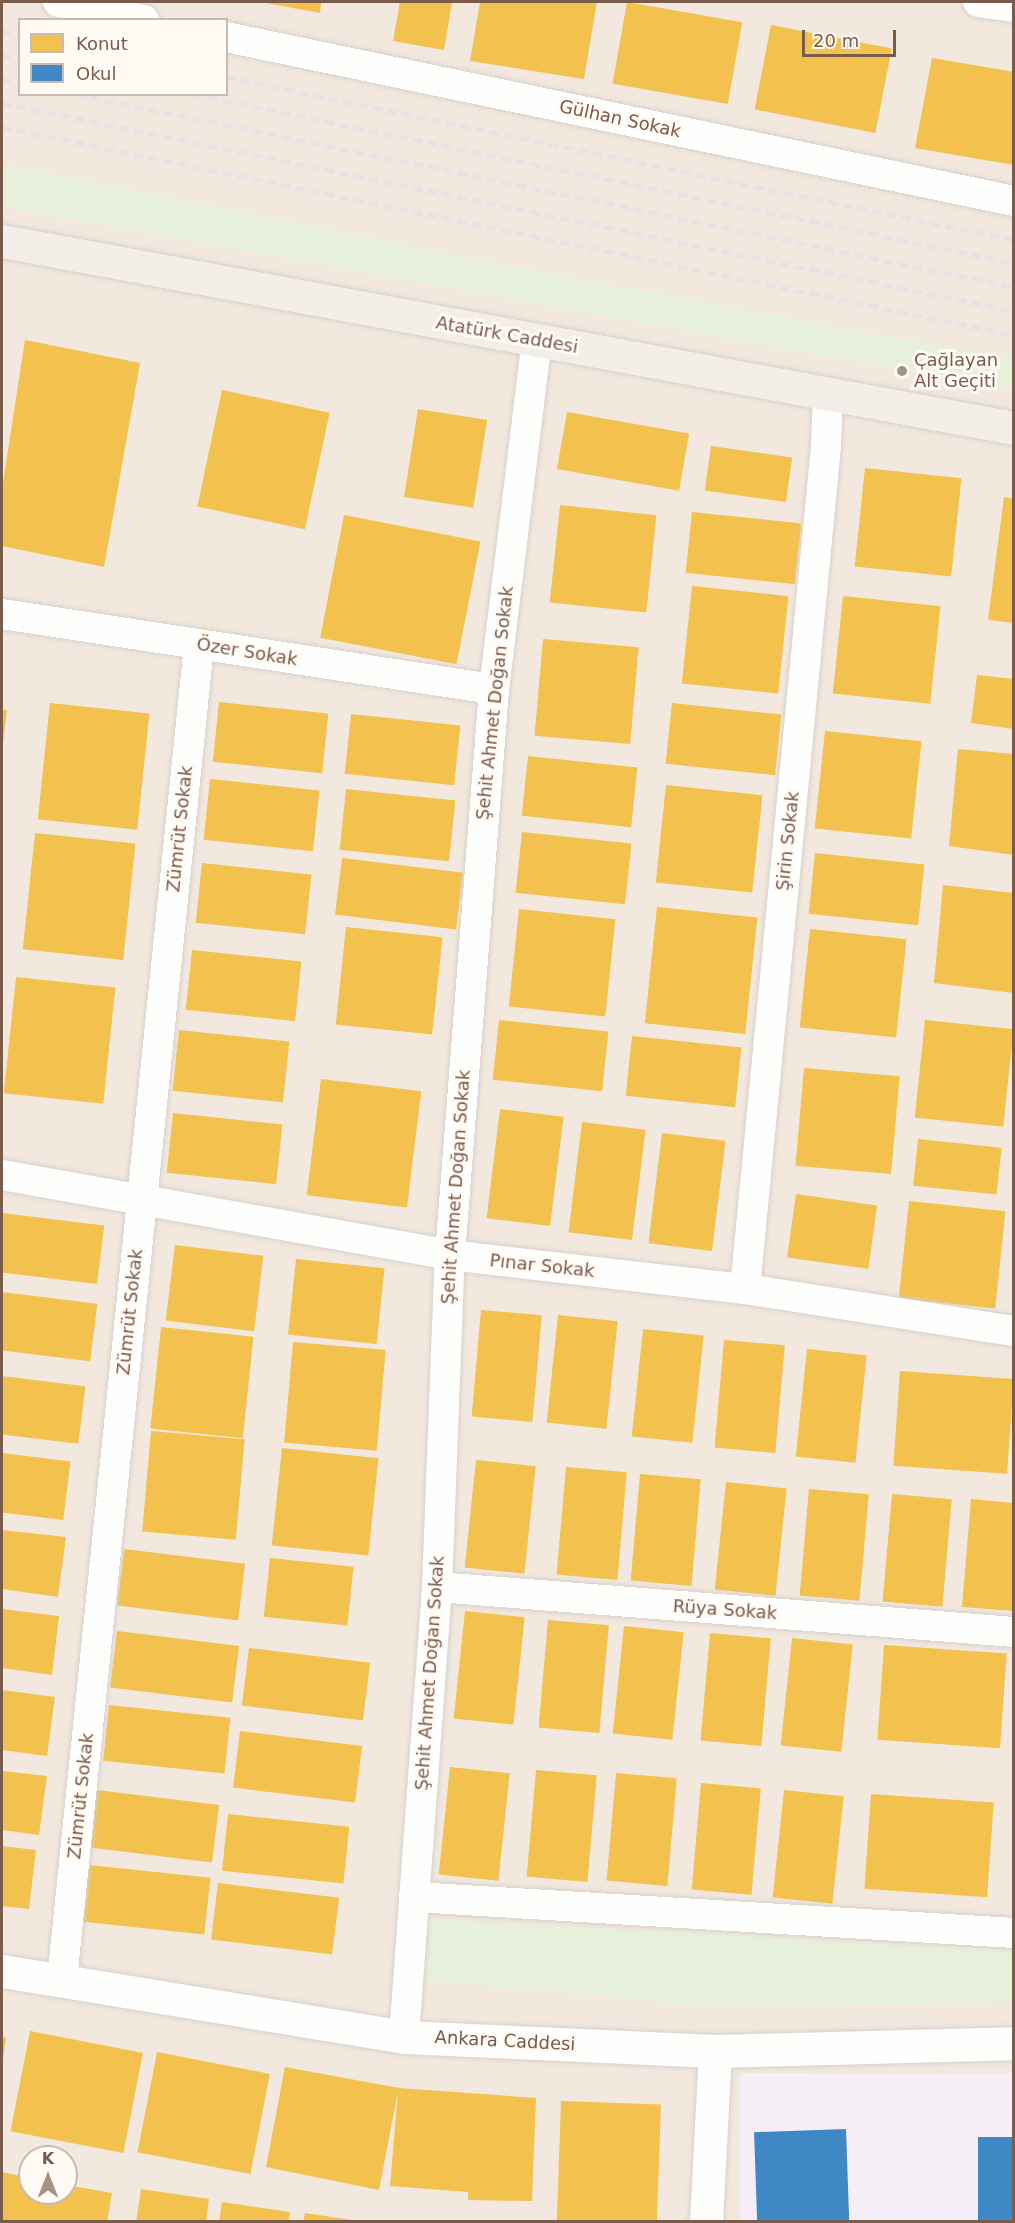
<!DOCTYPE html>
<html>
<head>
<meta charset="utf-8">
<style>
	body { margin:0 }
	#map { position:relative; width:1015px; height:2223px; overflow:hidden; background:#f9f5f0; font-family:"DejaVu Sans",sans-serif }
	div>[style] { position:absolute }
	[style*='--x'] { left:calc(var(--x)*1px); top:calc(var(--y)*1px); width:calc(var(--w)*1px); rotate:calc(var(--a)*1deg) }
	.residential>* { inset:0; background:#f2e8de }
	.education>* { inset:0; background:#f6eef6; transform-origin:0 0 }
	.green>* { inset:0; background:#e7f0db }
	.homes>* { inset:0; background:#f2c14e; transform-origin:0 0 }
	.schools>* { inset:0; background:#3f88c5; transform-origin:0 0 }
	.roads { filter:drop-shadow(0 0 2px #d7d1cb) drop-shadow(0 0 2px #d7d1cb) }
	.street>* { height:30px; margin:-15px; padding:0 15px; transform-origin:15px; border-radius:15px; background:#fefefd }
	.secondary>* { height:33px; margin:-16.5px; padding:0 16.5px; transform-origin:16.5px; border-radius:16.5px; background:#fefefd }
	.primary>* { height:33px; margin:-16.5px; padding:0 16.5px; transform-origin:16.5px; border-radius:16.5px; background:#f3eee8 }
	.rail>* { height:4.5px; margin-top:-2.25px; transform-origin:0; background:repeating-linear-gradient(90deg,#e6e3e7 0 9px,transparent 0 15px) }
	.dots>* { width:16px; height:16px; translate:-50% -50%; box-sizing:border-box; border:3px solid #fffaf3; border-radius:50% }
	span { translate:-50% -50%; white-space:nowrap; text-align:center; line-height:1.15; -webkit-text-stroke:6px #fffaf3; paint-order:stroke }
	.street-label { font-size:18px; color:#7a5c4d }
	.poi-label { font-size:18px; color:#7a5c4d }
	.left { translate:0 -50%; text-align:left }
	.frame { position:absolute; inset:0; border:3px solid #7a5c4d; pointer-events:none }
	.legend { position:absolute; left:18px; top:18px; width:210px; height:78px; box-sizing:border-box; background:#fffaf3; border:2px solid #cabbb1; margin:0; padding:8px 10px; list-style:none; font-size:18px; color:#7a5c4d }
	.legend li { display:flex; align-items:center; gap:12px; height:30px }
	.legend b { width:30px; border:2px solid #cabbb1 }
	.north { position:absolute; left:18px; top:2145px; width:60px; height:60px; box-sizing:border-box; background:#fffaf3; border:2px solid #cabbb1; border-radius:50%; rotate:0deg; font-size:16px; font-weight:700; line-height:24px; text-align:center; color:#7a5c4d }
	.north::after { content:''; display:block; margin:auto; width:21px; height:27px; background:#a69286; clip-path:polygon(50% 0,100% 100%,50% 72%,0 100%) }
	.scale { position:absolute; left:802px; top:30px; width:94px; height:27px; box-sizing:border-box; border:3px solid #7a5c4d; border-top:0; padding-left:8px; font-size:18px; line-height:21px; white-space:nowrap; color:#7a5c4d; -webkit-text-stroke:4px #fffaf3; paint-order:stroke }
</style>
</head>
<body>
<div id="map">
	<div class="residential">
		<i style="clip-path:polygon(evenodd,2px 2px,1013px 2px,1013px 2221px,2px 2221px,2px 2px,20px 20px,226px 20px,226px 94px,20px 94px,20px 20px,2px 2px,30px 2157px,66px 2157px,66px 2193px,30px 2193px,30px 2157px)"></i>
	</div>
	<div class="education">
		<i style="left:1013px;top:2073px;width:148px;height:273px;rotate:90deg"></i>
	</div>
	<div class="green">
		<i style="clip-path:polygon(2px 164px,498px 264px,1013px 360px,1013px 390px,2px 207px)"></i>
		<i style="clip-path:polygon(412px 1918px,1014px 1950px,1013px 2001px,715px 2007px,407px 1978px)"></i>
	</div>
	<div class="homes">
		<i style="clip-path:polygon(260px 2px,321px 2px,320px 13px)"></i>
		<i style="clip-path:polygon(400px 2px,452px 2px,444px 50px,393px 41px)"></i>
		<i style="clip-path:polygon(480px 2px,597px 2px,584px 79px,470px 61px)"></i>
		<i style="left:627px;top:2px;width:117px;height:83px;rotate:10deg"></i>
		<i style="left:771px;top:25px;width:123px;height:86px;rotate:11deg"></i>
		<i style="clip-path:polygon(932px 58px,1014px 72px,1014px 165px,915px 148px)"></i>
		<i style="clip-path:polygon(25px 340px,140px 363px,104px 567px,2px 546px,2px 489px)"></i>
		<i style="left:222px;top:390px;width:110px;height:119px;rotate:12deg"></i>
		<i style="left:418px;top:409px;width:70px;height:89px;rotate:9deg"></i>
		<i style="left:567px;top:412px;width:124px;height:58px;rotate:10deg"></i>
		<i style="left:711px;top:446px;width:82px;height:45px;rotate:8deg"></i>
		<i style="left:865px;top:468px;width:97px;height:99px;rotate:6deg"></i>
		<i style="clip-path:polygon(1004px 497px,1014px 499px,1014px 623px,988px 620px)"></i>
		<i style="left:560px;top:505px;width:97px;height:98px;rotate:6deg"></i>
		<i style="left:692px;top:512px;width:110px;height:61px;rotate:6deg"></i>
		<i style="left:344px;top:515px;width:139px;height:125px;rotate:11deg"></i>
		<i style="left:692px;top:586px;width:97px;height:98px;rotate:6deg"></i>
		<i style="left:843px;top:596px;width:98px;height:98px;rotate:6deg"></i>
		<i style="left:543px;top:639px;width:96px;height:97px;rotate:5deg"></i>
		<i style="clip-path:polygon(977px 675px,1014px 679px,1014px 729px,971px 723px)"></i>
		<i style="left:219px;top:702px;width:110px;height:60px;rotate:6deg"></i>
		<i style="left:50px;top:703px;width:100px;height:117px;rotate:6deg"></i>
		<i style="left:672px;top:703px;width:110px;height:61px;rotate:6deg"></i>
		<i style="clip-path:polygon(2px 710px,7px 710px,3px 743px,2px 743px)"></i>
		<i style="left:351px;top:714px;width:110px;height:60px;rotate:6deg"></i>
		<i style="left:825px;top:731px;width:97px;height:98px;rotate:6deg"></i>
		<i style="clip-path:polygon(958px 749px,1014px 754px,1014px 855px,949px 846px)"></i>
		<i style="left:528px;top:756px;width:110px;height:60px;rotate:6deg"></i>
		<i style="left:210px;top:779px;width:110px;height:61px;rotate:6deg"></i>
		<i style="left:666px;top:785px;width:97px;height:98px;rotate:6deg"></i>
		<i style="left:346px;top:789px;width:110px;height:61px;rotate:6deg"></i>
		<i style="left:522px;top:832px;width:110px;height:61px;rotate:6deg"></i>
		<i style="left:35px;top:833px;width:101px;height:117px;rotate:6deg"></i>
		<i style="left:815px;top:853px;width:110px;height:61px;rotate:6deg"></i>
		<i style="left:342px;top:858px;width:122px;height:57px;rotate:7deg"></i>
		<i style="left:202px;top:863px;width:110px;height:60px;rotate:6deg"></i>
		<i style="clip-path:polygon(943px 885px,1014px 893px,1014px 993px,934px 983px)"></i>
		<i style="left:657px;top:907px;width:101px;height:117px;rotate:6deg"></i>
		<i style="left:519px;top:909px;width:97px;height:98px;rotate:6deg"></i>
		<i style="left:346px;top:927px;width:97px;height:98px;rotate:6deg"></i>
		<i style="left:810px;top:929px;width:97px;height:99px;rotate:6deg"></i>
		<i style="left:192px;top:950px;width:110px;height:60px;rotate:6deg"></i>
		<i style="left:16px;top:977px;width:100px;height:117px;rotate:6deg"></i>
		<i style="left:499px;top:1020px;width:110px;height:60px;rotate:6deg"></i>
		<i style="left:925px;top:1020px;width:89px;height:98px;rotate:6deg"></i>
		<i style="left:179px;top:1030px;width:111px;height:61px;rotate:6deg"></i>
		<i style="left:632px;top:1036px;width:110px;height:60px;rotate:6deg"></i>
		<i style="left:804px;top:1068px;width:96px;height:98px;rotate:5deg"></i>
		<i style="left:321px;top:1079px;width:101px;height:117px;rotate:7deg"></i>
		<i style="left:500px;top:1109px;width:64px;height:110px;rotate:7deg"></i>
		<i style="left:173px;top:1113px;width:110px;height:60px;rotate:6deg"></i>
		<i style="left:582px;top:1122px;width:64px;height:111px;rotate:7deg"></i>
		<i style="left:662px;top:1133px;width:64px;height:111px;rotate:7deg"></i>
		<i style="left:918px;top:1139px;width:84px;height:47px;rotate:6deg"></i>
		<i style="left:796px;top:1194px;width:82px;height:64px;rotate:8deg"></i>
		<i style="left:909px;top:1201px;width:97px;height:98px;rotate:6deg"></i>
		<i style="left:2px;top:1213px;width:103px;height:59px;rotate:7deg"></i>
		<i style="left:175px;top:1245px;width:89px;height:76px;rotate:7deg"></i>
		<i style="left:296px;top:1259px;width:89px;height:76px;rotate:6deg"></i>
		<i style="left:2px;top:1292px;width:96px;height:58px;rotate:7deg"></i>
		<i style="left:481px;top:1310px;width:61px;height:107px;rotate:5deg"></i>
		<i style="left:558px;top:1315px;width:60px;height:108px;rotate:6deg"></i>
		<i style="left:161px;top:1327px;width:93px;height:102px;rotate:6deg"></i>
		<i style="left:643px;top:1329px;width:61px;height:108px;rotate:6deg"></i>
		<i style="left:724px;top:1340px;width:61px;height:108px;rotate:5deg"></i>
		<i style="left:293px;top:1342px;width:93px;height:101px;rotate:5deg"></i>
		<i style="left:807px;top:1349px;width:60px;height:108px;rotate:6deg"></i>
		<i style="left:900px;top:1371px;width:114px;height:95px;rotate:4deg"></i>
		<i style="left:2px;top:1376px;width:84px;height:58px;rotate:7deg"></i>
		<i style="left:151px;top:1431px;width:94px;height:101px;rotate:5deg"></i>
		<i style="left:282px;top:1448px;width:97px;height:98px;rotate:6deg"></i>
		<i style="left:2px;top:1453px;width:69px;height:59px;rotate:7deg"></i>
		<i style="left:476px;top:1460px;width:60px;height:108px;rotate:6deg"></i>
		<i style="left:566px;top:1467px;width:61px;height:108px;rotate:5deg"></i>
		<i style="left:640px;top:1474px;width:61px;height:107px;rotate:5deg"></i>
		<i style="left:726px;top:1482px;width:61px;height:108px;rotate:6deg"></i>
		<i style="left:809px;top:1489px;width:60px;height:107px;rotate:5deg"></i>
		<i style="left:892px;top:1494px;width:60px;height:108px;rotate:5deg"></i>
		<i style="clip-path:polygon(971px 1499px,1014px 1503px,1014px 1611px,962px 1607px)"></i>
		<i style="clip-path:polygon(2px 1530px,66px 1537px,58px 1597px,2px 1589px)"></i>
		<i style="left:124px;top:1549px;width:122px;height:57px;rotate:7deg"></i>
		<i style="left:270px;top:1558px;width:84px;height:59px;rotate:6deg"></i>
		<i style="clip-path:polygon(2px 1609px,59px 1616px,52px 1675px,2px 1668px)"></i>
		<i style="left:465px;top:1611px;width:60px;height:108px;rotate:6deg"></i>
		<i style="left:548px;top:1620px;width:61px;height:108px;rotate:5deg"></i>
		<i style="left:624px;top:1626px;width:60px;height:108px;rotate:6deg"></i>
		<i style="left:117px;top:1631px;width:123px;height:57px;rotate:7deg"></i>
		<i style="left:710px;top:1633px;width:61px;height:108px;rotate:5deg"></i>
		<i style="left:792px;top:1638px;width:61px;height:108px;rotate:6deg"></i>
		<i style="left:884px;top:1645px;width:123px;height:95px;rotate:4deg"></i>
		<i style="left:249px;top:1648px;width:122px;height:58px;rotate:7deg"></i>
		<i style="clip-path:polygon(2px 1690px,55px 1697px,47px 1756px,2px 1750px)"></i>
		<i style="left:109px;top:1705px;width:122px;height:56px;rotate:6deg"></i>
		<i style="left:240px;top:1731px;width:123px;height:57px;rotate:7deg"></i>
		<i style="left:450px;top:1767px;width:60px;height:108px;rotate:6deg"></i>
		<i style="left:536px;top:1770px;width:61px;height:107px;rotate:5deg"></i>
		<i style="clip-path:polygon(2px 1771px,47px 1776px,39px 1835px,2px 1830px)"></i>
		<i style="left:616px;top:1773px;width:61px;height:108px;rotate:5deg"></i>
		<i style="left:701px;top:1783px;width:60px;height:107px;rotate:5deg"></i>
		<i style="left:97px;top:1790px;width:123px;height:58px;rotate:7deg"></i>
		<i style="left:784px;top:1790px;width:60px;height:108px;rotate:6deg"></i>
		<i style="left:871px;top:1794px;width:123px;height:95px;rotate:4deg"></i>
		<i style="left:228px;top:1814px;width:122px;height:57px;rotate:6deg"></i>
		<i style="clip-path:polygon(2px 1846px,36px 1850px,29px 1909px,2px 1906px)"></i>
		<i style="left:89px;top:1865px;width:122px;height:57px;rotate:6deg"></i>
		<i style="left:218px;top:1883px;width:122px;height:57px;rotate:7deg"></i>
		<i style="left:30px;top:2031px;width:115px;height:102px;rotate:11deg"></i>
		<i style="clip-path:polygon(2px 2037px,6px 2038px,3px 2058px,2px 2058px)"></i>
		<i style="left:157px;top:2052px;width:115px;height:102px;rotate:11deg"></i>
		<i style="clip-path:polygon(285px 2067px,399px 2088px,536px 2098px,532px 2201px,468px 2200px,468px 2192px,390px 2186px,398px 2091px,379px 2190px,266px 2167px)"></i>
		<i style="left:561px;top:2101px;width:100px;height:120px;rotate:2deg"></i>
		<i style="clip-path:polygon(2px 2172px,30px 2178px,30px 2193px,66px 2193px,66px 2185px,112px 2193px,107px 2222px,2px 2222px)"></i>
		<i style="clip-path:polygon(141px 2189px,209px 2199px,206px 2222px,136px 2222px)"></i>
		<i style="clip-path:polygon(222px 2202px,290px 2212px,288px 2222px,219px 2222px)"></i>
		<i style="clip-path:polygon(305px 2213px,352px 2220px,352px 2222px,303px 2222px)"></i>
	</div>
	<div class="schools">
		<i style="left:846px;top:2129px;width:93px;height:92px;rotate:88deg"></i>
		<i style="left:1014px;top:2137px;width:85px;height:36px;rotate:90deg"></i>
	</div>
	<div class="roads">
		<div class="street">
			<i style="--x:58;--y:2;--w:88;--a:11.8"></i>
			<i style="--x:978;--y:2;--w:36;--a:8"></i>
			<i style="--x:226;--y:37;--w:805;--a:11.76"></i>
			<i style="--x:2;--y:614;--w:498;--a:8.7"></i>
			<i style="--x:2;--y:1175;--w:455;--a:10.1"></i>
			<i style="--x:450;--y:1255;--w:297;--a:6.6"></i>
			<i style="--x:745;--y:1289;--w:272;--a:8.9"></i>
			<i style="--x:745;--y:1289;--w:847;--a:-84.51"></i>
			<i style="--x:826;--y:446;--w:53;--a:-87.8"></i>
			<i style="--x:437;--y:1587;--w:579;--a:4.46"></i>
			<i style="--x:414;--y:1897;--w:601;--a:3.43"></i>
			<i style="--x:62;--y:1980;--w:1342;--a:-84.14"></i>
			<i style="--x:404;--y:2037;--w:451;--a:-85.8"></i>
			<i style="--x:437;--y:1587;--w:332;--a:-87.8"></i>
			<i style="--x:450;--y:1255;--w:568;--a:-85.55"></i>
			<i style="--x:494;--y:689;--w:352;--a:-83"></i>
		</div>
		<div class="secondary">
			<i style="--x:2;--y:1971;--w:407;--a:9.3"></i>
			<i style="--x:404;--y:2037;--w:311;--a:2.6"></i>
			<i style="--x:715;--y:2051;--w:299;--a:-1.5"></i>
			<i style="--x:706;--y:2222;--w:171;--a:-87"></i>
		</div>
		<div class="primary">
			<i style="--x:2;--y:241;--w:1029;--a:10.47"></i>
		</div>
	</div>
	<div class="rail">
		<i style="--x:2;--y:31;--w:18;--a:13"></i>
		<i style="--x:2;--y:55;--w:18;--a:13"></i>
		<i style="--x:226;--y:77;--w:805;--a:11.69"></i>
		<i style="--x:2;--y:79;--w:18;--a:13"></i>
		<i style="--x:76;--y:94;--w:958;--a:11.63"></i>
		<i style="--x:193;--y:94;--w:838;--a:11.63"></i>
		<i style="--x:2;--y:103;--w:1033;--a:11.61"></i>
		<i style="--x:2;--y:127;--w:1033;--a:11.61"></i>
	</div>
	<div class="dots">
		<i style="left:902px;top:371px;background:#a69286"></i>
	</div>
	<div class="street-label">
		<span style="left:620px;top:119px;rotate:12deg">Gülhan Sokak</span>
		<span style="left:507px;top:335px;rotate:10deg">Atatürk Caddesi</span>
		<span style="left:247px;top:652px;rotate:9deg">Özer Sokak</span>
		<span style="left:495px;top:703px;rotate:-84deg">Şehit Ahmet Doğan Sokak</span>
		<span style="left:180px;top:829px;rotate:-84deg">Zümrüt Sokak</span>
		<span style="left:788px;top:841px;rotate:-84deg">Şirin Sokak</span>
		<span style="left:456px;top:1187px;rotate:-86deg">Şehit Ahmet Doğan Sokak</span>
		<span style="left:542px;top:1266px;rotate:6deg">Pınar Sokak</span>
		<span style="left:130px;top:1312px;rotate:-84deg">Zümrüt Sokak</span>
		<span style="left:725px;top:1610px;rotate:4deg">Rüya Sokak</span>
		<span style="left:430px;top:1673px;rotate:-86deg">Şehit Ahmet Doğan Sokak</span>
		<span style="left:81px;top:1796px;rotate:-84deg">Zümrüt Sokak</span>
		<span style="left:505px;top:2041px;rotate:3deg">Ankara Caddesi</span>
	</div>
	<div class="poi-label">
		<span class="left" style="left:914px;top:371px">Çağlayan<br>Alt Geçiti</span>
	</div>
	<div class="frame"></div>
	<ul class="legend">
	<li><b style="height:16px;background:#f2c14e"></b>Konut</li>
	<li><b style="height:16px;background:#3f88c5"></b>Okul</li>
	</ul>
	<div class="north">K</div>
	<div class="scale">20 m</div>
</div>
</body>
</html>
